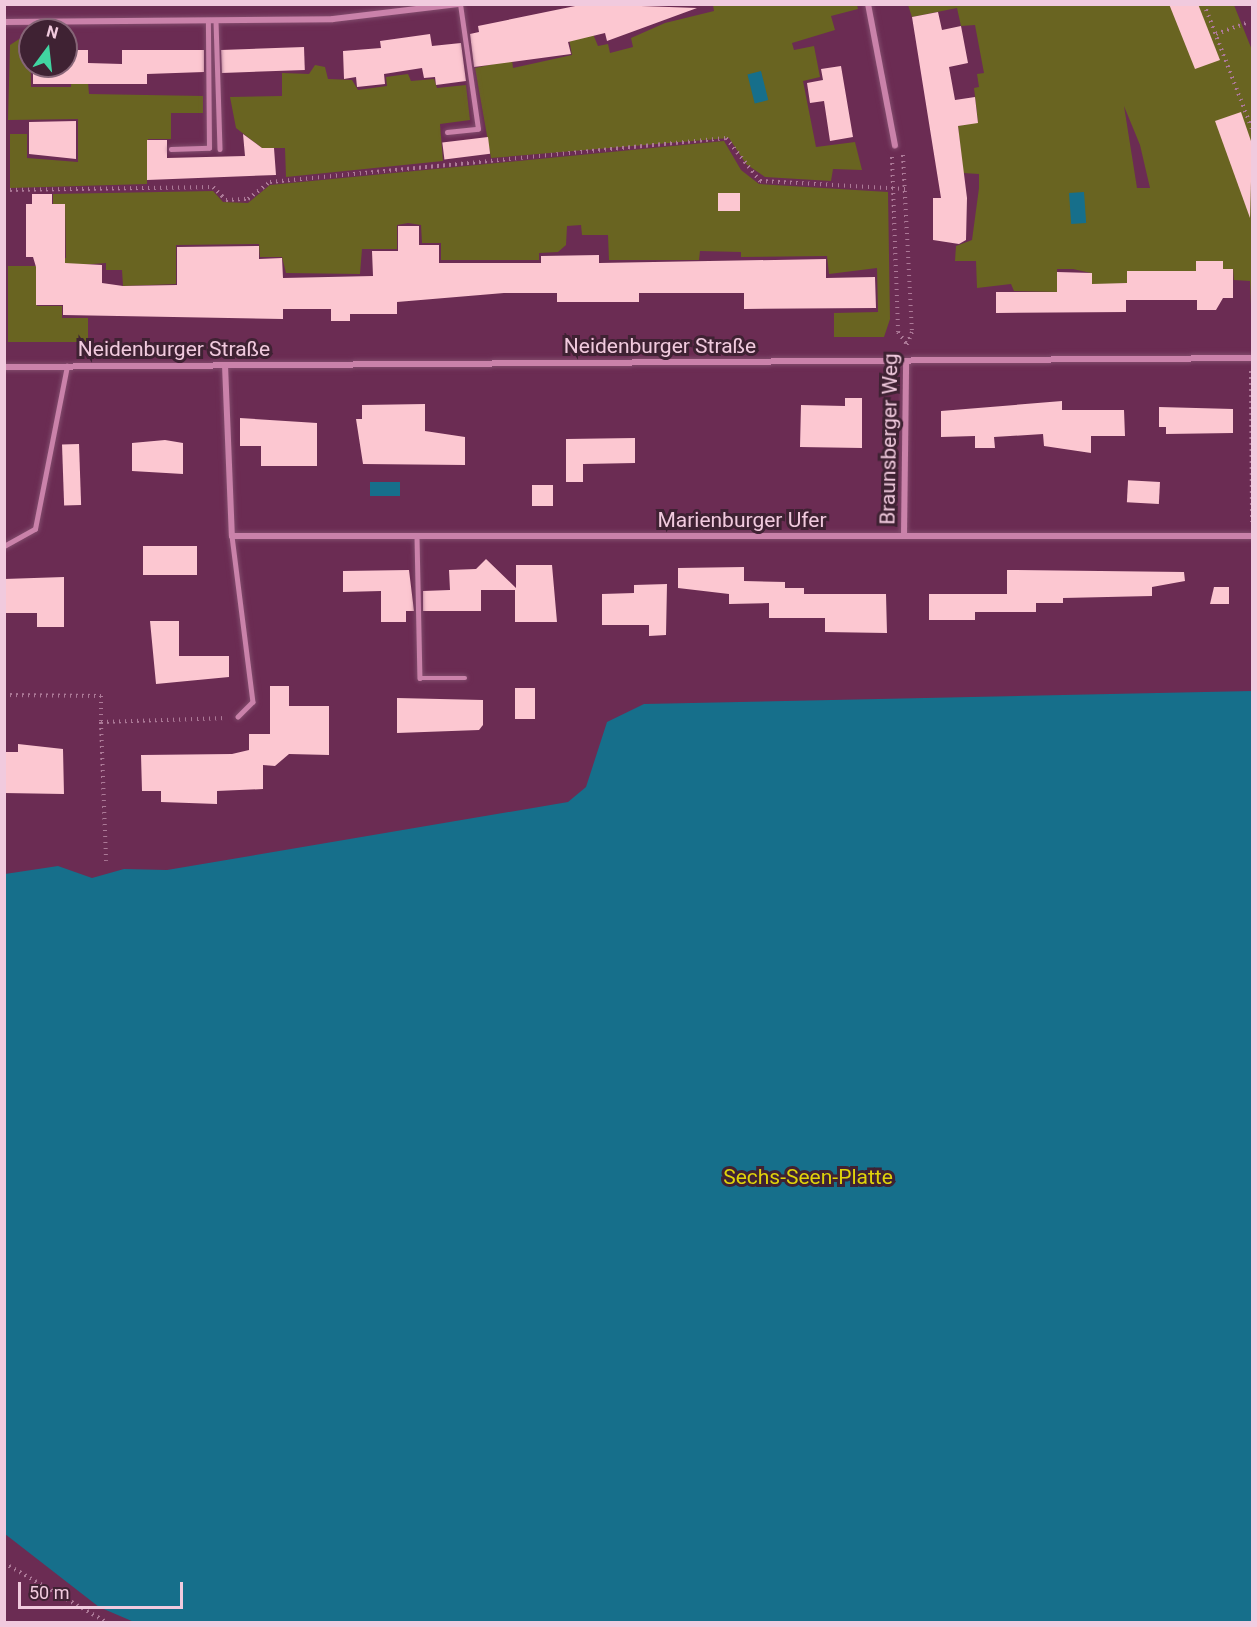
<!DOCTYPE html>
<html>
<head>
<meta charset="utf-8">
<style>
	body { margin:0 }
	#map { position:relative; width:1257px; height:1627px; overflow:hidden; background:#6b2c53; font-family:Roboto,sans-serif }
	div>[style] { position:absolute }
	[style*='--x'] { left:calc(var(--x)*1px); top:calc(var(--y)*1px); width:calc(var(--w)*1px); rotate:calc(var(--a)*1deg) }
	.green>* { inset:0; background:#696421 }
	.water>* { inset:0; background:#166f8b; transform-origin:0 0 }
	.building>* { inset:0; background:#fcc7d1; transform-origin:0 0 }
	.path>* { height:4px; margin-top:-2px; transform-origin:0; background:repeating-linear-gradient(90deg,#ac7997 0 1.5px,transparent 0 6px) }
	.roads { filter:drop-shadow(0 0 2px #824c6d) drop-shadow(0 0 2px #824c6d) }
	.lane>* { height:4.5px; margin:-2.25px; padding:0 2.25px; transform-origin:2.25px; border-radius:2.25px; background:#ca82aa }
	.street>* { height:6px; margin:-3px; padding:0 3px; transform-origin:3px; border-radius:3px; background:#ca82aa }
	span { translate:-50% -50%; white-space:nowrap; text-align:center; line-height:1.15; -webkit-text-stroke:6px #3f2233; paint-order:stroke }
	.street-label { font-size:21px; color:#f1cade }
	.park-label { font-size:21px; color:#dfd30a }
	.frame { position:absolute; inset:0; border:6px solid #f1cade; pointer-events:none }
	.north { position:absolute; left:18px; top:18px; width:60px; height:60px; box-sizing:border-box; background:#3f2233; border:2px solid #866577; border-radius:50%; rotate:15deg; font-size:16px; font-weight:700; line-height:24px; text-align:center; color:#f1cade }
	.north::after { content:''; display:block; margin:auto; width:21px; height:27px; background:#41d4a1; clip-path:polygon(50% 0,100% 100%,50% 72%,0 100%) }
	.scale { position:absolute; left:18px; top:1582px; width:165px; height:27px; box-sizing:border-box; border:3px solid #f1cade; border-top:0; padding-left:8px; font-size:18px; line-height:21px; white-space:nowrap; color:#f1cade; -webkit-text-stroke:4px #3f2233; paint-order:stroke }
</style>
</head>
<body>
<div id="map">
	<div class="green">
		<i style="clip-path:polygon(713px 5px,857px 5px,858px 9px,831px 16px,835px 30px,792px 43px,794px 50px,814px 46px,820px 77px,803px 81px,816px 147px,855px 142px,862px 170px,833px 169px,831px 181px,765px 177px,746px 164px,729px 138px,491px 158px,475px 68px,512px 60px,513px 68px,572px 55px,568px 33px,590px 27px,598px 46px,608px 44px,610px 53px,633px 47px,631px 38px,665px 23px,714px 11px)"></i>
		<i style="clip-path:polygon(evenodd,908px 5px,1234px 5px,1252px 50px,1252px 331px,1250px 281px,1234px 280px,1233px 269px,1223px 269px,1222px 261px,1196px 261px,1196px 274px,1152px 300px,1125px 283px,1092px 287px,1091px 273px,1073px 269px,1057px 269px,1057px 292px,1014px 291px,1011px 284px,977px 288px,976px 261px,955px 261px,956px 246px,972px 240px,979px 188px,979px 174px,963px 173px,958px 126px,978px 122px,974px 88px,979px 87px,977px 74px,984px 73px,975px 25px,961px 26px,957px 8px,912px 17px,908px 5px,1124px 106px,1140px 145px,1150px 188px,1137px 188px,1124px 106px)"></i>
		<i style="clip-path:polygon(30px 32px,31px 87px,71px 87px,72px 68px,87px 69px,89px 94px,203px 96px,203px 113px,171px 113px,171px 139px,148px 139px,147px 184px,10px 188px,10px 134px,27px 134px,27px 158px,78px 162px,78px 119px,8px 120px,10px 45px)"></i>
		<i style="clip-path:polygon(315px 65px,325px 67px,328px 79px,352px 80px,358px 90px,387px 86px,386px 77px,408px 74px,411px 81px,434px 79px,437px 88px,466px 85px,470px 120px,440px 124px,443px 161px,286px 177px,285px 148px,262px 148px,236px 128px,230px 97px,282px 96px,282px 73px,309px 74px)"></i>
		<i style="clip-path:polygon(724px 141px,741px 170px,759px 184px,888px 192px,890px 319px,884px 337px,834px 337px,834px 313px,878px 312px,877px 268px,829px 274px,827px 256px,741px 257px,741px 252px,700px 251px,699px 260px,609px 260px,608px 235px,582px 235px,581px 225px,567px 226px,566px 245px,558px 252px,539px 253px,539px 260px,441px 260px,441px 243px,422px 243px,421px 225px,408px 223px,397px 225px,397px 249px,362px 249px,360px 274px,286px 273px,282px 257px,260px 257px,259px 244px,176px 245px,176px 284px,123px 286px,122px 270px,106px 270px,106px 263px,54px 267px,54px 259px,66px 258px,65px 204px,53px 204px,53px 194px,213px 191px,223px 202px,248px 203px,270px 185px)"></i>
		<i style="clip-path:polygon(8px 266px,37px 266px,37px 306px,62px 306px,62px 318px,88px 318px,88px 342px,8px 342px)"></i>
	</div>
	<div class="water">
		<i style="left:761px;top:71px;width:30px;height:14px;rotate:76deg"></i>
		<i style="left:1084px;top:192px;width:31px;height:15px;rotate:86deg"></i>
		<i style="left:400px;top:482px;width:14px;height:30px;rotate:90deg"></i>
		<i style="clip-path:polygon(1252px 691px,1252px 1622px,134px 1622px,99px 1607px,5px 1534px,5px 874px,58px 866px,92px 878px,124px 869px,167px 870px,568px 802px,586px 787px,607px 722px,644px 704px)"></i>
	</div>
	<div class="building">
		<i style="clip-path:polygon(585px 4px,697px 8px,607px 41px,605px 33px,568px 42px,571px 54px,474px 67px,470px 34px,479px 32px,478px 26px)"></i>
		<i style="clip-path:polygon(1169px 4px,1198px 4px,1220px 60px,1195px 69px)"></i>
		<i style="clip-path:polygon(938px 12px,942px 30px,961px 26px,968px 63px,949px 67px,955px 100px,975px 97px,978px 123px,958px 126px,967px 198px,966px 240px,959px 244px,933px 240px,933px 198px,941px 198px,912px 17px)"></i>
		<i style="clip-path:polygon(430px 34px,432px 46px,461px 43px,466px 81px,436px 85px,435px 77px,424px 78px,422px 68px,384px 74px,385px 84px,357px 87px,356px 77px,344px 79px,343px 51px,381px 48px,380px 41px)"></i>
		<i style="left:304px;top:47px;width:23px;height:83px;rotate:88deg"></i>
		<i style="clip-path:polygon(66px 50px,88px 50px,88px 63px,122px 64px,122px 50px,204px 50px,204px 72px,147px 74px,147px 84px,33px 84px,33px 66px,66px 66px)"></i>
		<i style="clip-path:polygon(841px 66px,853px 137px,830px 141px,824px 101px,810px 103px,807px 83px,823px 80px,821px 69px)"></i>
		<i style="clip-path:polygon(1241px 112px,1252px 144px,1250px 218px,1215px 121px)"></i>
		<i style="clip-path:polygon(76px 121px,76px 159px,29px 154px,29px 122px)"></i>
		<i style="clip-path:polygon(243px 134px,262px 148px,274px 148px,276px 175px,147px 180px,147px 140px,167px 140px,167px 158px,245px 156px)"></i>
		<i style="left:488px;top:137px;width:17px;height:46px;rotate:83deg"></i>
		<i style="left:718px;top:193px;width:22px;height:18px"></i>
		<i style="clip-path:polygon(32px 194px,52px 194px,52px 204px,65px 204px,65px 263px,102px 265px,102px 283px,123px 286px,177px 285px,177px 247px,259px 246px,259px 259px,282px 258px,283px 278px,373px 276px,372px 251px,398px 251px,398px 226px,419px 226px,419px 245px,439px 245px,439px 263px,541px 263px,541px 256px,599px 255px,599px 263px,826px 259px,826px 278px,875px 277px,876px 308px,744px 309px,744px 293px,639px 293px,639px 302px,557px 302px,557px 293px,504px 293px,397px 302px,397px 314px,350px 314px,350px 321px,331px 321px,331px 309px,283px 309px,283px 319px,63px 315px,63px 305px,36px 305px,36px 267px,33px 257px,26px 257px,26px 204px,32px 204px)"></i>
		<i style="clip-path:polygon(1196px 261px,1223px 261px,1223px 269px,1233px 269px,1233px 298px,1223px 298px,1216px 310px,1197px 310px,1197px 300px,1126px 300px,1126px 312px,996px 313px,996px 292px,1057px 292px,1057px 272px,1092px 273px,1092px 284px,1127px 283px,1127px 271px,1196px 271px)"></i>
		<i style="clip-path:polygon(845px 398px,862px 398px,862px 448px,800px 447px,801px 405px,845px 406px)"></i>
		<i style="clip-path:polygon(1062px 401px,1062px 410px,1124px 410px,1125px 436px,1091px 436px,1091px 453px,1044px 446px,1043px 434px,994px 437px,995px 448px,975px 448px,975px 436px,941px 437px,941px 411px)"></i>
		<i style="clip-path:polygon(425px 404px,425px 431px,465px 437px,465px 465px,363px 464px,356px 419px,362px 419px,362px 405px)"></i>
		<i style="clip-path:polygon(1159px 407px,1233px 409px,1233px 433px,1166px 434px,1166px 427px,1159px 427px)"></i>
		<i style="clip-path:polygon(240px 418px,317px 423px,317px 466px,261px 466px,261px 446px,240px 446px)"></i>
		<i style="clip-path:polygon(635px 438px,635px 463px,583px 464px,583px 482px,566px 482px,566px 439px)"></i>
		<i style="clip-path:polygon(165px 440px,183px 443px,183px 474px,132px 471px,132px 443px)"></i>
		<i style="left:79px;top:444px;width:61px;height:17px;rotate:88deg"></i>
		<i style="left:1160px;top:482px;width:22px;height:32px;rotate:93deg"></i>
		<i style="left:532px;top:485px;width:21px;height:21px"></i>
		<i style="left:197px;top:546px;width:29px;height:54px;rotate:90deg"></i>
		<i style="clip-path:polygon(486px 559px,516px 588px,516px 565px,552px 565px,557px 622px,515px 622px,515px 590px,481px 590px,481px 611px,423px 611px,423px 591px,450px 590px,449px 570px,476px 569px)"></i>
		<i style="clip-path:polygon(744px 567px,744px 581px,785px 582px,785px 588px,804px 588px,804px 594px,886px 594px,887px 633px,825px 632px,825px 618px,769px 618px,769px 603px,729px 604px,729px 594px,678px 588px,678px 568px)"></i>
		<i style="clip-path:polygon(409px 570px,414px 611px,406px 611px,406px 622px,381px 622px,381px 591px,343px 592px,343px 571px)"></i>
		<i style="clip-path:polygon(1007px 570px,1184px 572px,1185px 581px,1152px 587px,1152px 596px,1063px 598px,1063px 603px,1036px 603px,1036px 612px,975px 612px,975px 620px,929px 620px,929px 594px,1007px 594px)"></i>
		<i style="clip-path:polygon(64px 577px,64px 627px,37px 627px,37px 613px,4px 613px,4px 579px)"></i>
		<i style="clip-path:polygon(667px 584px,666px 635px,649px 636px,649px 625px,602px 625px,602px 594px,634px 593px,634px 585px)"></i>
		<i style="clip-path:polygon(1214px 587px,1229px 587px,1229px 604px,1210px 604px)"></i>
		<i style="clip-path:polygon(150px 621px,179px 621px,179px 656px,229px 656px,229px 677px,156px 684px)"></i>
		<i style="clip-path:polygon(270px 686px,289px 686px,289px 706px,329px 706px,329px 755px,289px 754px,275px 766px,263px 765px,263px 789px,217px 791px,217px 804px,161px 802px,161px 791px,142px 791px,141px 755px,232px 754px,249px 750px,249px 734px,270px 734px)"></i>
		<i style="left:515px;top:688px;width:20px;height:31px"></i>
		<i style="clip-path:polygon(397px 698px,483px 700px,483px 725px,479px 730px,397px 733px)"></i>
		<i style="clip-path:polygon(18px 744px,63px 749px,64px 794px,4px 793px,4px 752px,18px 752px)"></i>
	</div>
	<div class="path">
		<i style="--x:1204;--y:4;--w:134;--a:69"></i>
		<i style="--x:1216;--y:34;--w:32;--a:-20"></i>
		<i style="--x:903;--y:155;--w:177;--a:87.1"></i>
		<i style="--x:912;--y:332;--w:16;--a:112"></i>
		<i style="--x:892;--y:157;--w:175;--a:88"></i>
		<i style="--x:898;--y:332;--w:14;--a:54"></i>
		<i style="--x:4;--y:190;--w:209;--a:-0.8"></i>
		<i style="--x:213;--y:187;--w:18;--a:45"></i>
		<i style="--x:226;--y:200;--w:22;--a:-3"></i>
		<i style="--x:248;--y:199;--w:28;--a:-38"></i>
		<i style="--x:270;--y:182;--w:458;--a:-5.5"></i>
		<i style="--x:726;--y:138;--w:55;--a:51.7"></i>
		<i style="--x:760;--y:181;--w:146;--a:3.1"></i>
		<i style="--x:1251;--y:371;--w:151;--a:89.6"></i>
		<i style="--x:4;--y:695;--w:97;--a:0.6"></i>
		<i style="--x:101;--y:696;--w:26;--a:90"></i>
		<i style="--x:101;--y:722;--w:125;--a:-1.8"></i>
		<i style="--x:101;--y:722;--w:139;--a:87.9"></i>
		<i style="--x:4;--y:1563;--w:118;--a:30"></i>
	</div>
	<div class="roads">
		<div class="lane">
			<i style="--x:216;--y:21;--w:128;--a:88.2"></i>
			<i style="--x:447;--y:132;--w:31;--a:-6"></i>
			<i style="--x:478;--y:129;--w:126;--a:-98.2"></i>
			<i style="--x:171;--y:149;--w:38;--a:-2"></i>
			<i style="--x:209;--y:148;--w:127;--a:-90.5"></i>
			<i style="--x:232;--y:536;--w:167;--a:82.8"></i>
			<i style="--x:253;--y:702;--w:21;--a:135"></i>
			<i style="--x:417;--y:537;--w:141;--a:88.8"></i>
			<i style="--x:420;--y:678;--w:45;--a:0"></i>
			<i style="--x:4;--y:546;--w:35;--a:-29"></i>
			<i style="--x:35;--y:529;--w:166;--a:-78.9"></i>
		</div>
		<div class="street">
			<i style="--x:868;--y:4;--w:144;--a:79.2"></i>
			<i style="--x:4;--y:22;--w:329;--a:-0.5"></i>
			<i style="--x:333;--y:19;--w:126;--a:-6.8"></i>
			<i style="--x:225;--y:365;--w:171;--a:87.7"></i>
			<i style="--x:232;--y:536;--w:1020;--a:0"></i>
			<i style="--x:4;--y:367;--w:1248;--a:-0.41"></i>
			<i style="--x:904;--y:536;--w:175;--a:-89.3"></i>
		</div>
	</div>
	<div class="street-label">
		<span style="left:660px;top:346px">Neidenburger Straße</span>
		<span style="left:174px;top:349px">Neidenburger Straße</span>
		<span style="left:889px;top:439px;rotate:-89deg">Braunsberger Weg</span>
		<span style="left:742px;top:520px">Marienburger Ufer</span>
	</div>
	<div class="park-label">
		<span style="left:808px;top:1177px">Sechs-Seen-Platte</span>
	</div>
	<div class="frame"></div>
	<div class="north">N</div>
	<div class="scale">50 m</div>
</div>
</body>
</html>
